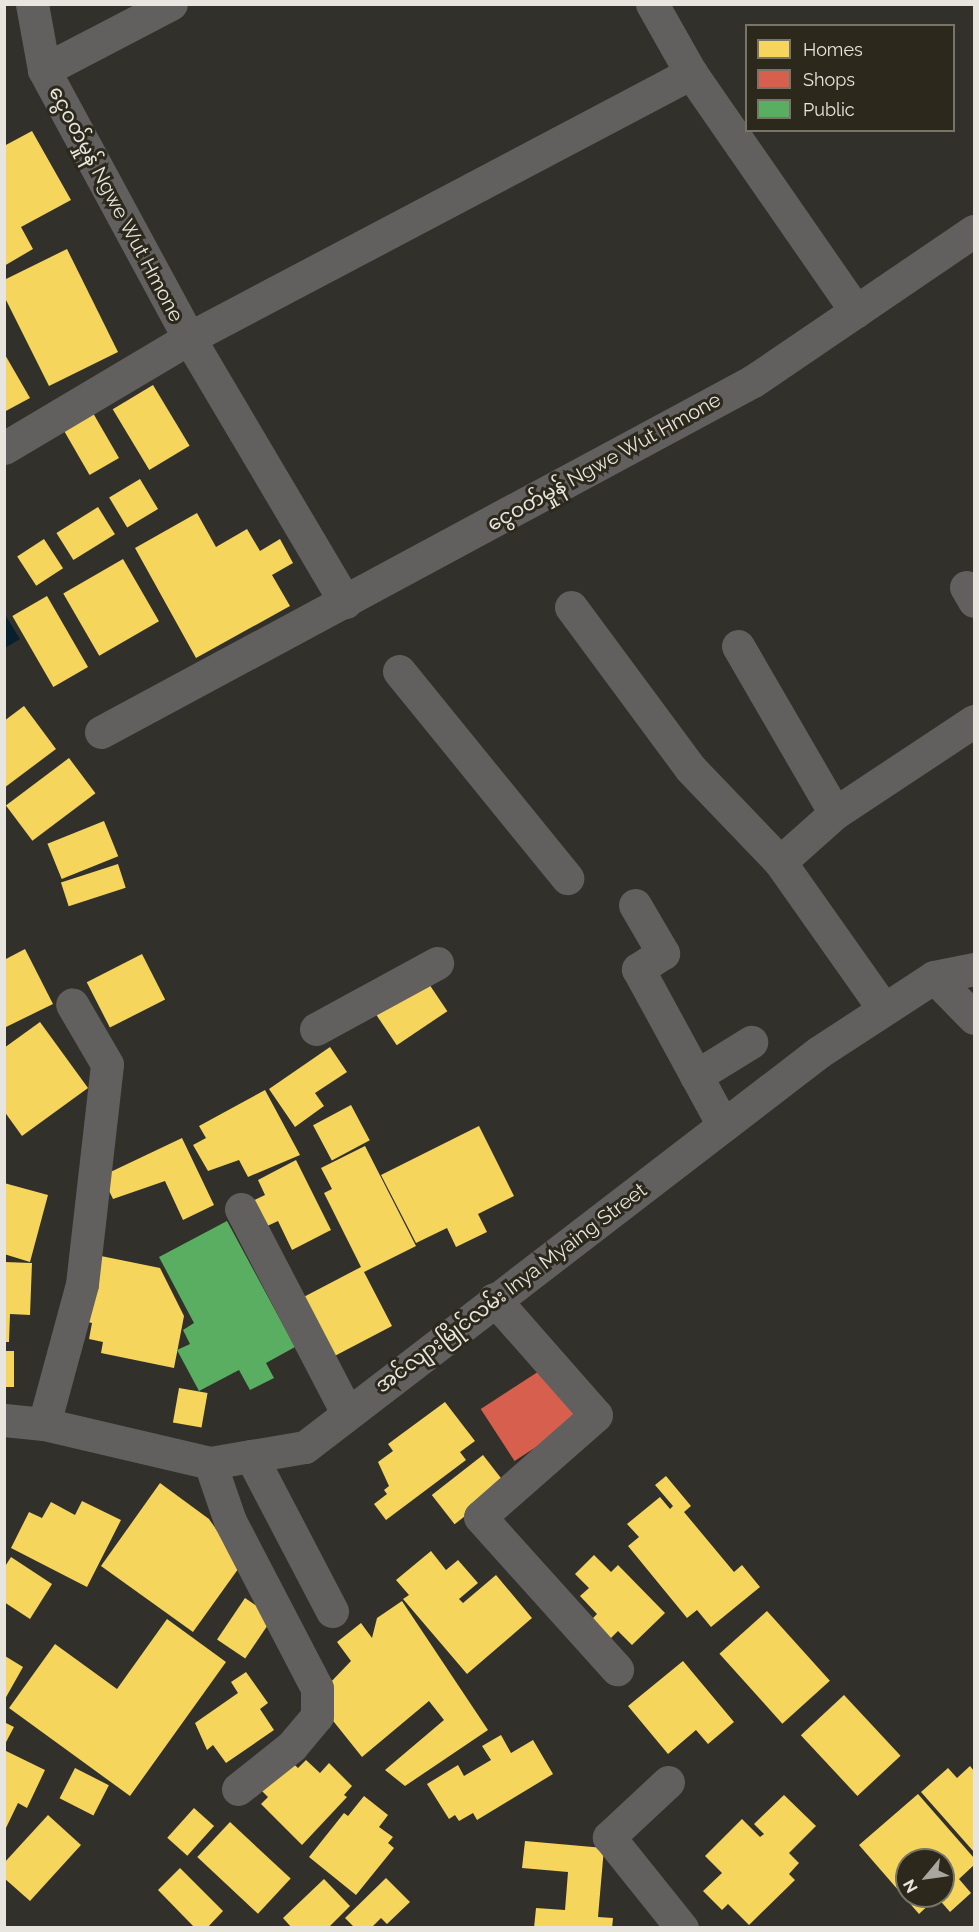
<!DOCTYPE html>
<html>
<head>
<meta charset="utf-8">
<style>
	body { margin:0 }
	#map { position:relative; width:979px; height:1932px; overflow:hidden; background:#32302a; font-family:Raleway,"Noto Sans Myanmar",sans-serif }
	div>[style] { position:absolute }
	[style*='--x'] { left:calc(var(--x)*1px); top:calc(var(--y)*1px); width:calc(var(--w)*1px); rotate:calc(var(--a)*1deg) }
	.water>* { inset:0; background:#07202e }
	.homes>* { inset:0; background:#f6d55c; transform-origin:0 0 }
	.shops>* { inset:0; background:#d6604d; transform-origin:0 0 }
	.public>* { inset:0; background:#5aae61 }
	.minor>* { height:33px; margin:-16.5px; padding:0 16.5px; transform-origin:16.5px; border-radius:16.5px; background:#62605f }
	span { translate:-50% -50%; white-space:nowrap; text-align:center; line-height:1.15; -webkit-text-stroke:6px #2c281c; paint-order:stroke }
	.street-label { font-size:20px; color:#e7e5dd }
	.frame { position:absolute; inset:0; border:6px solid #e7e5dd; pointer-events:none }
	.legend { position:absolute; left:745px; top:24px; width:210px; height:108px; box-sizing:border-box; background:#2c281c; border:2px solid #777469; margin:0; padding:8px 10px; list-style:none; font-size:18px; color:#e7e5dd }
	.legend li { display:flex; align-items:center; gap:12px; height:30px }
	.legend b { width:30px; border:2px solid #777469 }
	.north { position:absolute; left:895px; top:1848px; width:60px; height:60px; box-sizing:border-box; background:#2c281c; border:2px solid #777469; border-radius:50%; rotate:241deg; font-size:16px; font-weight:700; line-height:24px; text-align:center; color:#e7e5dd }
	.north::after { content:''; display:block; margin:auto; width:21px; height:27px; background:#a8a69e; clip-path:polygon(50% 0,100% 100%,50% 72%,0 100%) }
</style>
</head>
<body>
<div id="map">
	<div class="water">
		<i style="clip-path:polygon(4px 613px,20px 639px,5px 648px,4px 648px)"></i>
	</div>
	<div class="homes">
		<i style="clip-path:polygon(32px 131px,71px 200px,21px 227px,33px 249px,4px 266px,4px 146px)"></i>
		<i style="clip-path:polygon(67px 249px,118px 352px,49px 386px,4px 296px,4px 280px)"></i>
		<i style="clip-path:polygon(4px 353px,30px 398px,4px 412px)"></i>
		<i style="left:153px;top:385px;width:71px;height:47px;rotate:59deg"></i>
		<i style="left:93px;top:413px;width:52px;height:34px;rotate:60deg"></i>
		<i style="left:140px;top:479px;width:35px;height:36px;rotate:59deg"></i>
		<i style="left:98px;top:507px;width:32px;height:49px;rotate:58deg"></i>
		<i style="clip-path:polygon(197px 513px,216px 547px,247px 529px,260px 551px,280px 539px,293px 563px,272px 575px,290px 606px,196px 658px,135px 548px)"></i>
		<i style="left:44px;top:539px;width:35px;height:32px;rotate:57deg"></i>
		<i style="left:123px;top:559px;width:72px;height:69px;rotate:60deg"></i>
		<i style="left:47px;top:596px;width:82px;height:40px;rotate:60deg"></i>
		<i style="clip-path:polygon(24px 706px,56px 749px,4px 788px,4px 721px)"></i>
		<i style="left:69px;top:758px;width:44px;height:79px;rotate:53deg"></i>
		<i style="left:104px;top:821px;width:38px;height:61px;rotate:68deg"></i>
		<i style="left:118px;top:864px;width:25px;height:60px;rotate:72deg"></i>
		<i style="clip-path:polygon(25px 949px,53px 1004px,4px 1028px,4px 960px)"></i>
		<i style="left:142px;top:954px;width:51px;height:62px;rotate:63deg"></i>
		<i style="left:425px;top:978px;width:40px;height:61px;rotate:56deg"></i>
		<i style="clip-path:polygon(40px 1022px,88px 1088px,22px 1136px,4px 1111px,4px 1048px)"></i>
		<i style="clip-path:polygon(330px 1047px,347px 1072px,315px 1093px,324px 1106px,295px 1127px,269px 1089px)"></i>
		<i style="clip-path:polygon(265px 1090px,300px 1155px,248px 1177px,239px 1160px,208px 1171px,193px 1145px,206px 1138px,199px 1126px)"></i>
		<i style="left:351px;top:1105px;width:40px;height:43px;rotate:62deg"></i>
		<i style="clip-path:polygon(479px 1126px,514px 1196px,478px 1214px,487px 1232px,456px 1247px,447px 1228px,416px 1243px,381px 1175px)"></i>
		<i style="clip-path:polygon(182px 1138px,214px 1205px,183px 1220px,165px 1181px,113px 1199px,102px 1176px)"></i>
		<i style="clip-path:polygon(365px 1146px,416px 1246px,364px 1272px,392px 1326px,327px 1360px,296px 1301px,361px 1267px,324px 1193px,332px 1189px,321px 1168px)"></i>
		<i style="clip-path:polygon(296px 1160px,331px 1230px,292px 1250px,278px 1221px,263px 1228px,250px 1202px,265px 1195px,258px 1180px)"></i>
		<i style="clip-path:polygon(4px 1183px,48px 1195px,30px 1262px,4px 1254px)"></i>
		<i style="clip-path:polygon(96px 1255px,160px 1268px,184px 1316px,174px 1368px,101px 1353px,103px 1342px,89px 1339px,92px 1323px,83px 1321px)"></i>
		<i style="clip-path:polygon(5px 1262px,32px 1263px,30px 1315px,10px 1314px,9px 1342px,5px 1342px)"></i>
		<i style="left:4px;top:1351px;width:10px;height:36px"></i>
		<i style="left:179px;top:1388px;width:29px;height:35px;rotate:10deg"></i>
		<i style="clip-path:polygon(445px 1402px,475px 1441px,460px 1452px,466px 1460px,386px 1520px,374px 1504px,387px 1494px,384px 1490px,389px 1486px,378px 1462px,393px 1451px,388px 1444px)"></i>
		<i style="left:483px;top:1455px;width:37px;height:65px;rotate:52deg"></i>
		<i style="clip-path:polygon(666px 1476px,691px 1506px,684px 1512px,734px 1572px,742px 1565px,760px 1587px,711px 1627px,697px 1610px,687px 1618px,628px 1546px,639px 1537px,627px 1524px,660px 1497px,670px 1509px,673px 1506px,655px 1485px)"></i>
		<i style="clip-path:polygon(160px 1483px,209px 1519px,241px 1565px,193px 1632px,101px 1566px)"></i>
		<i style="clip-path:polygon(82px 1501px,121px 1520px,87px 1587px,11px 1548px,29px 1512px,42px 1518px,51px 1502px,75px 1515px)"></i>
		<i style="clip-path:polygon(431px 1551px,446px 1570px,458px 1560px,478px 1583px,459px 1599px,463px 1603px,496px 1575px,532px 1618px,467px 1674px,403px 1599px,409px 1595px,396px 1580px)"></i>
		<i style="clip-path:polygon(594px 1555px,611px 1572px,618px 1565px,665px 1613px,632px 1645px,618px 1631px,610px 1639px,591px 1620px,597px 1614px,580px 1596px,589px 1588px,575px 1574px)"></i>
		<i style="clip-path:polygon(11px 1557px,52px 1584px,30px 1619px,4px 1602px,4px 1568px)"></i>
		<i style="left:245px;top:1598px;width:34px;height:50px;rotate:34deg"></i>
		<i style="clip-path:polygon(402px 1601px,488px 1730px,405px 1786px,385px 1770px,444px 1720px,429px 1701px,362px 1757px,326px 1712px,327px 1686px,351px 1661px,337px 1642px,361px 1623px,372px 1638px,377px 1618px)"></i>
		<i style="left:767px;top:1611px;width:94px;height:64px;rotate:48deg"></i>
		<i style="clip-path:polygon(167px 1619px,226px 1662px,130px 1796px,9px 1708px,55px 1644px,117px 1689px)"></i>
		<i style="clip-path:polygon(5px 1656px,23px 1667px,5px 1699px)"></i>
		<i style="clip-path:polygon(683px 1661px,734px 1722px,708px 1744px,696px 1730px,668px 1754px,628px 1706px)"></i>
		<i style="clip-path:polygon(246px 1672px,268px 1703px,260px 1709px,274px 1730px,226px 1763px,213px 1745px,207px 1750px,195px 1723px,238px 1693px,231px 1682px)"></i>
		<i style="left:844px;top:1695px;width:83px;height:59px;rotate:47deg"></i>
		<i style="clip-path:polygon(4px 1722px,14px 1727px,4px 1746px)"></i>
		<i style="clip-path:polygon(501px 1735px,511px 1753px,533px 1740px,553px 1774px,477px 1820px,473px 1813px,459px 1821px,455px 1815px,449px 1819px,427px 1784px,458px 1765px,464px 1776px,491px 1760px,482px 1746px)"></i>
		<i style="clip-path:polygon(4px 1750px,45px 1770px,27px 1808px,18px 1803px,4px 1832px)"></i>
		<i style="clip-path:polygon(286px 1757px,298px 1768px,306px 1760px,320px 1773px,329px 1763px,352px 1786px,344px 1795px,347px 1797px,302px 1845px,261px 1804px,268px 1797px,258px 1787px)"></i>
		<i style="clip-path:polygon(970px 1766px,974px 1771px,974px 1852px,921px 1792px,948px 1768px,957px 1778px)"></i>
		<i style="left:75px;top:1768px;width:38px;height:34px;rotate:27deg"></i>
		<i style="clip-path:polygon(evenodd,918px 1794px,974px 1858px,974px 1865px,959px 1879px,971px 1893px,950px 1912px,937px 1897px,919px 1914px,859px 1845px,918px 1794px,907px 1860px,943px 1860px,943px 1896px,907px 1896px,907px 1860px)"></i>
		<i style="clip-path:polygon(784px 1795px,816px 1826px,789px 1853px,799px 1863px,789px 1874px,795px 1880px,749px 1925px,728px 1904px,722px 1910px,703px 1891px,722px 1873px,705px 1856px,742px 1819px,760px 1837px,764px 1834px,754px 1824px)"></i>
		<i style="clip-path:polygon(364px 1796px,388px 1815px,379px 1827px,393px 1837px,388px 1843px,394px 1848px,356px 1895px,309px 1857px,344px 1813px,348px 1816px)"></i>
		<i style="left:194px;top:1808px;width:27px;height:40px;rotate:42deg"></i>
		<i style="clip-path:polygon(48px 1815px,81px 1845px,30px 1901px,4px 1878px,4px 1863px)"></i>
		<i style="left:230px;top:1822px;width:83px;height:48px;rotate:43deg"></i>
		<i style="clip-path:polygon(525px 1841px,604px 1848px,598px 1917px,613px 1918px,612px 1928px,534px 1928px,536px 1908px,565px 1910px,568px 1872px,522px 1868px)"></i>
		<i style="clip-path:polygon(180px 1868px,223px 1911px,207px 1928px,195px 1928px,158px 1890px)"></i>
		<i style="clip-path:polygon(386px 1878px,410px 1902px,387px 1924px,381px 1918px,371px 1928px,355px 1928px,345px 1918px)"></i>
		<i style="clip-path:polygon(324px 1879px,350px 1906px,328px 1928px,292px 1928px,283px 1918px)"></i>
	</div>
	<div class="shops">
		<i style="left:547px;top:1366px;width:62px;height:79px;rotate:57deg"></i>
	</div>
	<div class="public">
		<i style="clip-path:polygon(227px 1221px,295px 1347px,266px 1363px,274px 1378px,250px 1390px,239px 1370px,199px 1391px,177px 1350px,190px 1344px,183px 1330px,194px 1323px,159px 1257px)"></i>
	</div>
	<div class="minor">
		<i style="--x:32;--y:4;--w:67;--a:79.7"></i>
		<i style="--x:44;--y:70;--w:305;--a:61.6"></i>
		<i style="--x:189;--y:338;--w:307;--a:59.4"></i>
		<i style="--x:652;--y:4;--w:79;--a:60.5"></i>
		<i style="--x:691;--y:73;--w:290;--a:55.3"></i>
		<i style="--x:44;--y:70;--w:143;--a:-27.5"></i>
		<i style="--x:4;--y:448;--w:215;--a:-30.7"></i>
		<i style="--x:189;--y:338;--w:568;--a:-27.83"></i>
		<i style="--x:966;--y:587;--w:16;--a:60"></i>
		<i style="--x:571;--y:607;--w:200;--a:53.5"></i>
		<i style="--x:690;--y:768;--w:130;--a:46.2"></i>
		<i style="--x:738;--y:646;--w:193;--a:59.9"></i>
		<i style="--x:399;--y:671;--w:267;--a:50.9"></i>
		<i style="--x:101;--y:732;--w:740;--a:-28.3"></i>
		<i style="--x:753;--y:381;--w:267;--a:-34.2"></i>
		<i style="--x:635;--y:905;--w:56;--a:59.7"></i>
		<i style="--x:663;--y:953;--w:30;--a:147"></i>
		<i style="--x:638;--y:969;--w:178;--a:61.4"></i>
		<i style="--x:934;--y:977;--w:57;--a:45.7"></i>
		<i style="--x:883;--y:1008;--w:179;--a:-125.2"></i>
		<i style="--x:780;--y:862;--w:74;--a:-41.7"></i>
		<i style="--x:835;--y:813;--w:167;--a:-33.5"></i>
		<i style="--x:316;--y:1029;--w:138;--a:-28.6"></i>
		<i style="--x:696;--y:1076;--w:65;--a:-31.7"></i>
		<i style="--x:241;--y:1209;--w:230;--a:62.5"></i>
		<i style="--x:494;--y:1299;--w:154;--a:48.7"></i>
		<i style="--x:596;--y:1415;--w:154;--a:138.7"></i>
		<i style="--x:480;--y:1517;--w:205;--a:48"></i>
		<i style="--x:4;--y:1420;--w:40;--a:5.7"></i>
		<i style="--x:44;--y:1424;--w:171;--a:13.2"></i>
		<i style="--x:210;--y:1463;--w:96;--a:-9.6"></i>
		<i style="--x:305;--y:1447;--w:648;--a:-37.54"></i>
		<i style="--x:819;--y:1052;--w:137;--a:-33.1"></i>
		<i style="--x:934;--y:977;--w:41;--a:-11.3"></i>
		<i style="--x:44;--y:1424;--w:145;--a:-74.8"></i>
		<i style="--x:82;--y:1284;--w:221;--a:-83.5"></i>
		<i style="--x:107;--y:1064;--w:69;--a:-120.3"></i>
		<i style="--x:251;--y:1456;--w:175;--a:62.4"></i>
		<i style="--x:210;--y:1463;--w:61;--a:71"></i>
		<i style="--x:230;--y:1521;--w:188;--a:62.5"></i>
		<i style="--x:317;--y:1688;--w:28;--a:90"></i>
		<i style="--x:317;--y:1716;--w:39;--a:130"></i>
		<i style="--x:292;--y:1746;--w:69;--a:141.5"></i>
		<i style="--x:668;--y:1782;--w:81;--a:137"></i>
		<i style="--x:609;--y:1837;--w:117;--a:51.3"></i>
	</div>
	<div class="street-label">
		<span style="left:116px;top:204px;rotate:62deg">ငွေဝတ်မှုန် Ngwe Wut Hmone</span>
		<span style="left:604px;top:462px;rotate:-29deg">ငွေဝတ်မှုန် Ngwe Wut Hmone</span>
		<span style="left:511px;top:1288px;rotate:-37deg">အင်လျားမြိုင်လမ်း Inya Myaing Street</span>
	</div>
	<div class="frame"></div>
	<ul class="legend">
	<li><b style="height:16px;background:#f6d55c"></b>Homes</li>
	<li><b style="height:16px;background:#d6604d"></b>Shops</li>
	<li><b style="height:16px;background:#5aae61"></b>Public</li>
	</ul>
	<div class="north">N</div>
</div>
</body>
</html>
